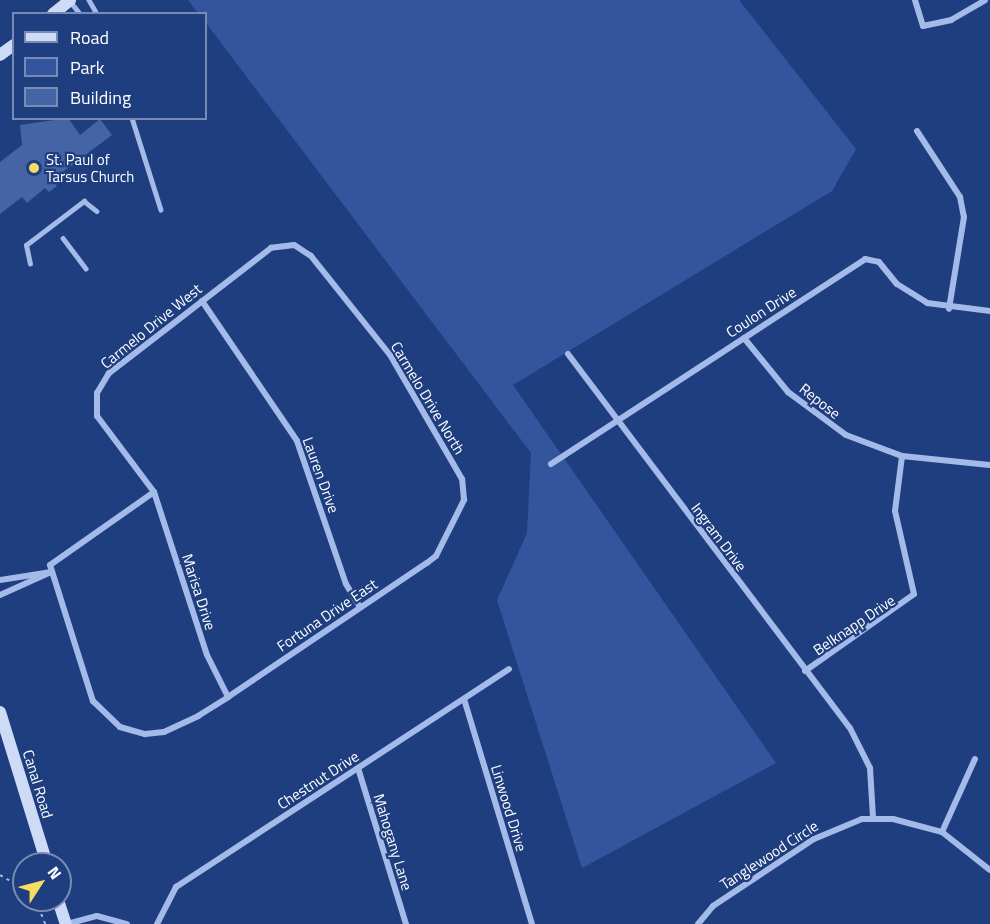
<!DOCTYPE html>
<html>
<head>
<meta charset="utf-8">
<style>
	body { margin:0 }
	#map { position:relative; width:990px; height:924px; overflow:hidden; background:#1f3e7f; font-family:"Titillium Web",sans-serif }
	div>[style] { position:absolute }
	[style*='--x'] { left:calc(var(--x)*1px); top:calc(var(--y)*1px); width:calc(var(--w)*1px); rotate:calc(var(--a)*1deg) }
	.green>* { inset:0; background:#32559d }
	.building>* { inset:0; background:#4464a6 }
	.path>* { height:2px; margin-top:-1px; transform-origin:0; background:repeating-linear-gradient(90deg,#a4bae8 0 3px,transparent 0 7.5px) }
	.lane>* { height:4.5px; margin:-2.25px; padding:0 2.25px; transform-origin:2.25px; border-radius:2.25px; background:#a4bae8 }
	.street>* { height:6px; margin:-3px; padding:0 3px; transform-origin:3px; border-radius:3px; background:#a4bae8 }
	.secondary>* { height:12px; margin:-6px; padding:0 6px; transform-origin:6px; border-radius:6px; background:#cedbf6 }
	.dots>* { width:16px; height:16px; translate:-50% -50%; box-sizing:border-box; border:3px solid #1f3e7f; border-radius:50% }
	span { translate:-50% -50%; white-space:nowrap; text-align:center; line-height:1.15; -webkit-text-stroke:4.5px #1f3e7f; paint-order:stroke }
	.poi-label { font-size:15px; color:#fff }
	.left { translate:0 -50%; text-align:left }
	.street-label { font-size:15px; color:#fff }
	.legend { position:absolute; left:12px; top:12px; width:195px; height:108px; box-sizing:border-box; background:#1f3e7f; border:2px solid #798bb2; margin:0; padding:8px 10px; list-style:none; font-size:18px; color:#fff }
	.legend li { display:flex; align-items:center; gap:12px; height:30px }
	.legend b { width:30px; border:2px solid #798bb2 }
	.north { position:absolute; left:12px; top:852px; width:60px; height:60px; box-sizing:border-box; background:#1f3e7f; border:2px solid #798bb2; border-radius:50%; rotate:54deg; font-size:16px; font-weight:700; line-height:24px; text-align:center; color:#fff }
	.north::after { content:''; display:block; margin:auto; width:21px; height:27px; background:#f5dd64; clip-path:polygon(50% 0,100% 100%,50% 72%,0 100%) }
</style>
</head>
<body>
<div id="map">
	<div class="green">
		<i style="clip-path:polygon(188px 0,739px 0,856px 149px,832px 191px,513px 385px,776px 763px,582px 868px,497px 600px,527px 533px,531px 453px,206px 23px,206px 14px,198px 13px)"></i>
	</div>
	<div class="building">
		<i style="clip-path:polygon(68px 118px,80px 135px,100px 119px,112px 135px,52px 180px,57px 186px,49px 192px,45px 188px,27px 203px,22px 197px,0 214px,0 162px,22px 145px,20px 125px)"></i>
	</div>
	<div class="path">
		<i style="--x:0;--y:875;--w:28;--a:30"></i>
		<i style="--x:36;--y:900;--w:26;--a:69"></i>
	</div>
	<div class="lane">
		<i style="--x:89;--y:0;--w:16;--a:60"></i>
		<i style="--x:70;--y:1;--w:16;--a:52"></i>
		<i style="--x:132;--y:118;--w:96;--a:72.5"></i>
		<i style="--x:63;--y:238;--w:38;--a:53"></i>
		<i style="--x:30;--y:264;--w:19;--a:-102"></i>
		<i style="--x:26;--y:245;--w:73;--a:-37.2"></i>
		<i style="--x:84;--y:201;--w:16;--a:38"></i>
	</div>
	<div class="street">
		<i style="--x:915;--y:0;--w:27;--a:73"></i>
		<i style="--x:923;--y:26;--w:29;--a:-12"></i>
		<i style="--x:951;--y:20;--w:39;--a:-30"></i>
		<i style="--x:917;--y:131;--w:79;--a:56.9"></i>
		<i style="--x:960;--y:197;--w:20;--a:79"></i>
		<i style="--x:964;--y:217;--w:93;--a:99.3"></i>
		<i style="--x:202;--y:301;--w:169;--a:55.8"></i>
		<i style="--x:297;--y:441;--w:151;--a:71.1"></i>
		<i style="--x:346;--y:584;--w:27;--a:59"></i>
		<i style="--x:744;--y:338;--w:70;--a:50.8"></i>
		<i style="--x:788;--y:392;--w:72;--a:36.6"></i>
		<i style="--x:846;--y:435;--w:60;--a:20.6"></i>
		<i style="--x:902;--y:456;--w:88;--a:5.8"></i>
		<i style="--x:568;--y:354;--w:468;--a:53"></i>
		<i style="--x:850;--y:728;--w:45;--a:63.4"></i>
		<i style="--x:870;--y:768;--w:49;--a:86.5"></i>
		<i style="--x:551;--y:464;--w:375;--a:-33.1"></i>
		<i style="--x:865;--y:259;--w:14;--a:12"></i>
		<i style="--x:879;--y:262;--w:28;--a:51"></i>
		<i style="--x:897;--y:284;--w:36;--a:32"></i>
		<i style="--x:927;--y:303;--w:64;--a:7.2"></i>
		<i style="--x:154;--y:492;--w:127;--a:144.9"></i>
		<i style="--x:50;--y:565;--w:143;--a:72.5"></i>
		<i style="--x:93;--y:701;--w:37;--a:44"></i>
		<i style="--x:120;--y:727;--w:26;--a:16"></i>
		<i style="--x:145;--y:734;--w:19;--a:-6"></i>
		<i style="--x:164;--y:732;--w:38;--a:-25"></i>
		<i style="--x:198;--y:716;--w:36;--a:-32"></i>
		<i style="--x:228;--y:697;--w:240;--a:-34"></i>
		<i style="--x:427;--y:563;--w:11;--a:-38"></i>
		<i style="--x:436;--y:556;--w:63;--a:-63.4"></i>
		<i style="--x:464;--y:500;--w:21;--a:-95"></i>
		<i style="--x:462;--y:479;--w:143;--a:-120.1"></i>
		<i style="--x:390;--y:355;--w:127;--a:-128.6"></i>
		<i style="--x:311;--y:256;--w:20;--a:-147"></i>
		<i style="--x:294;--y:245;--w:23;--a:173"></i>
		<i style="--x:271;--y:248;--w:205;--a:142.3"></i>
		<i style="--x:109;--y:373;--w:23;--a:121"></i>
		<i style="--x:97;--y:393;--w:23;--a:90"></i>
		<i style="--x:97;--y:416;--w:95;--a:53.1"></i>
		<i style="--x:154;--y:492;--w:171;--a:72"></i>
		<i style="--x:207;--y:655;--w:47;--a:63.4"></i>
		<i style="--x:0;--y:580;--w:52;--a:-8.9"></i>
		<i style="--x:51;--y:572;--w:56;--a:155.7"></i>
		<i style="--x:805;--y:671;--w:133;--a:-35.2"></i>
		<i style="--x:914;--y:594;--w:85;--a:-102.9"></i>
		<i style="--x:895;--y:511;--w:55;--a:-82.7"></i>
		<i style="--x:464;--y:699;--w:235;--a:73.2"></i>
		<i style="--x:358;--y:768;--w:163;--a:72.9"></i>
		<i style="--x:942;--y:832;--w:80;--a:-65.7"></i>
		<i style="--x:67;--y:924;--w:31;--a:-15"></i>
		<i style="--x:97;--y:916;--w:31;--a:15"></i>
		<i style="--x:157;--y:924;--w:42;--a:-62.8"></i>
		<i style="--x:176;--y:887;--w:398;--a:-33.2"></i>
		<i style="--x:698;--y:924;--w:23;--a:-50"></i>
		<i style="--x:713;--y:906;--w:121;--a:-33.6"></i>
		<i style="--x:814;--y:839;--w:52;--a:-22.6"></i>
		<i style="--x:862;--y:819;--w:31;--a:0"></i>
		<i style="--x:893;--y:819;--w:51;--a:14.9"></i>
		<i style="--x:942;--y:832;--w:61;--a:38.4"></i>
	</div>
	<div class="secondary">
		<i style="--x:53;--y:14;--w:22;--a:-39"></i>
		<i style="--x:0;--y:55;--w:17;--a:-36"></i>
		<i style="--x:0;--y:712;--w:159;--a:72.8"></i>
		<i style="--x:58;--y:900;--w:25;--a:72"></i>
	</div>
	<div class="dots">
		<i style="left:34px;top:168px;background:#f5dd64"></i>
	</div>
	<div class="poi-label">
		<span class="left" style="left:46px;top:168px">St. Paul of<br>Tarsus Church</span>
	</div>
	<div class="street-label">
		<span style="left:761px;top:312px;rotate:-33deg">Coulon Drive</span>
		<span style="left:151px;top:326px;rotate:-39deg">Carmelo Drive West</span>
		<span style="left:428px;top:398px;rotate:59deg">Carmelo Drive North</span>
		<span style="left:820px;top:401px;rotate:38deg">Repose</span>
		<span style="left:321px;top:475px;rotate:70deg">Lauren Drive</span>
		<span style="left:719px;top:537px;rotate:53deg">Ingram Drive</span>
		<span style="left:199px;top:592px;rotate:72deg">Marisa Drive</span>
		<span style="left:327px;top:615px;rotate:-34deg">Fortuna Drive East</span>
		<span style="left:854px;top:625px;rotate:-34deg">Belknapp Drive</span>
		<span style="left:318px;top:780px;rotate:-33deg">Chestnut Drive</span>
		<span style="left:38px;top:784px;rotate:73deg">Canal Road</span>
		<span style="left:509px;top:808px;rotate:73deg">Linwood Drive</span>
		<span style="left:393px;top:842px;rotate:73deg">Mahogany Lane</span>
		<span style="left:769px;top:855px;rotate:-33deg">Tanglewood Circle</span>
	</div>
	<ul class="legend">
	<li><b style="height:8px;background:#cedbf6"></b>Road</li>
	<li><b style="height:16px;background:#32559d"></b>Park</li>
	<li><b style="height:16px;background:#4464a6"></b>Building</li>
	</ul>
	<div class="north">N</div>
</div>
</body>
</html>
